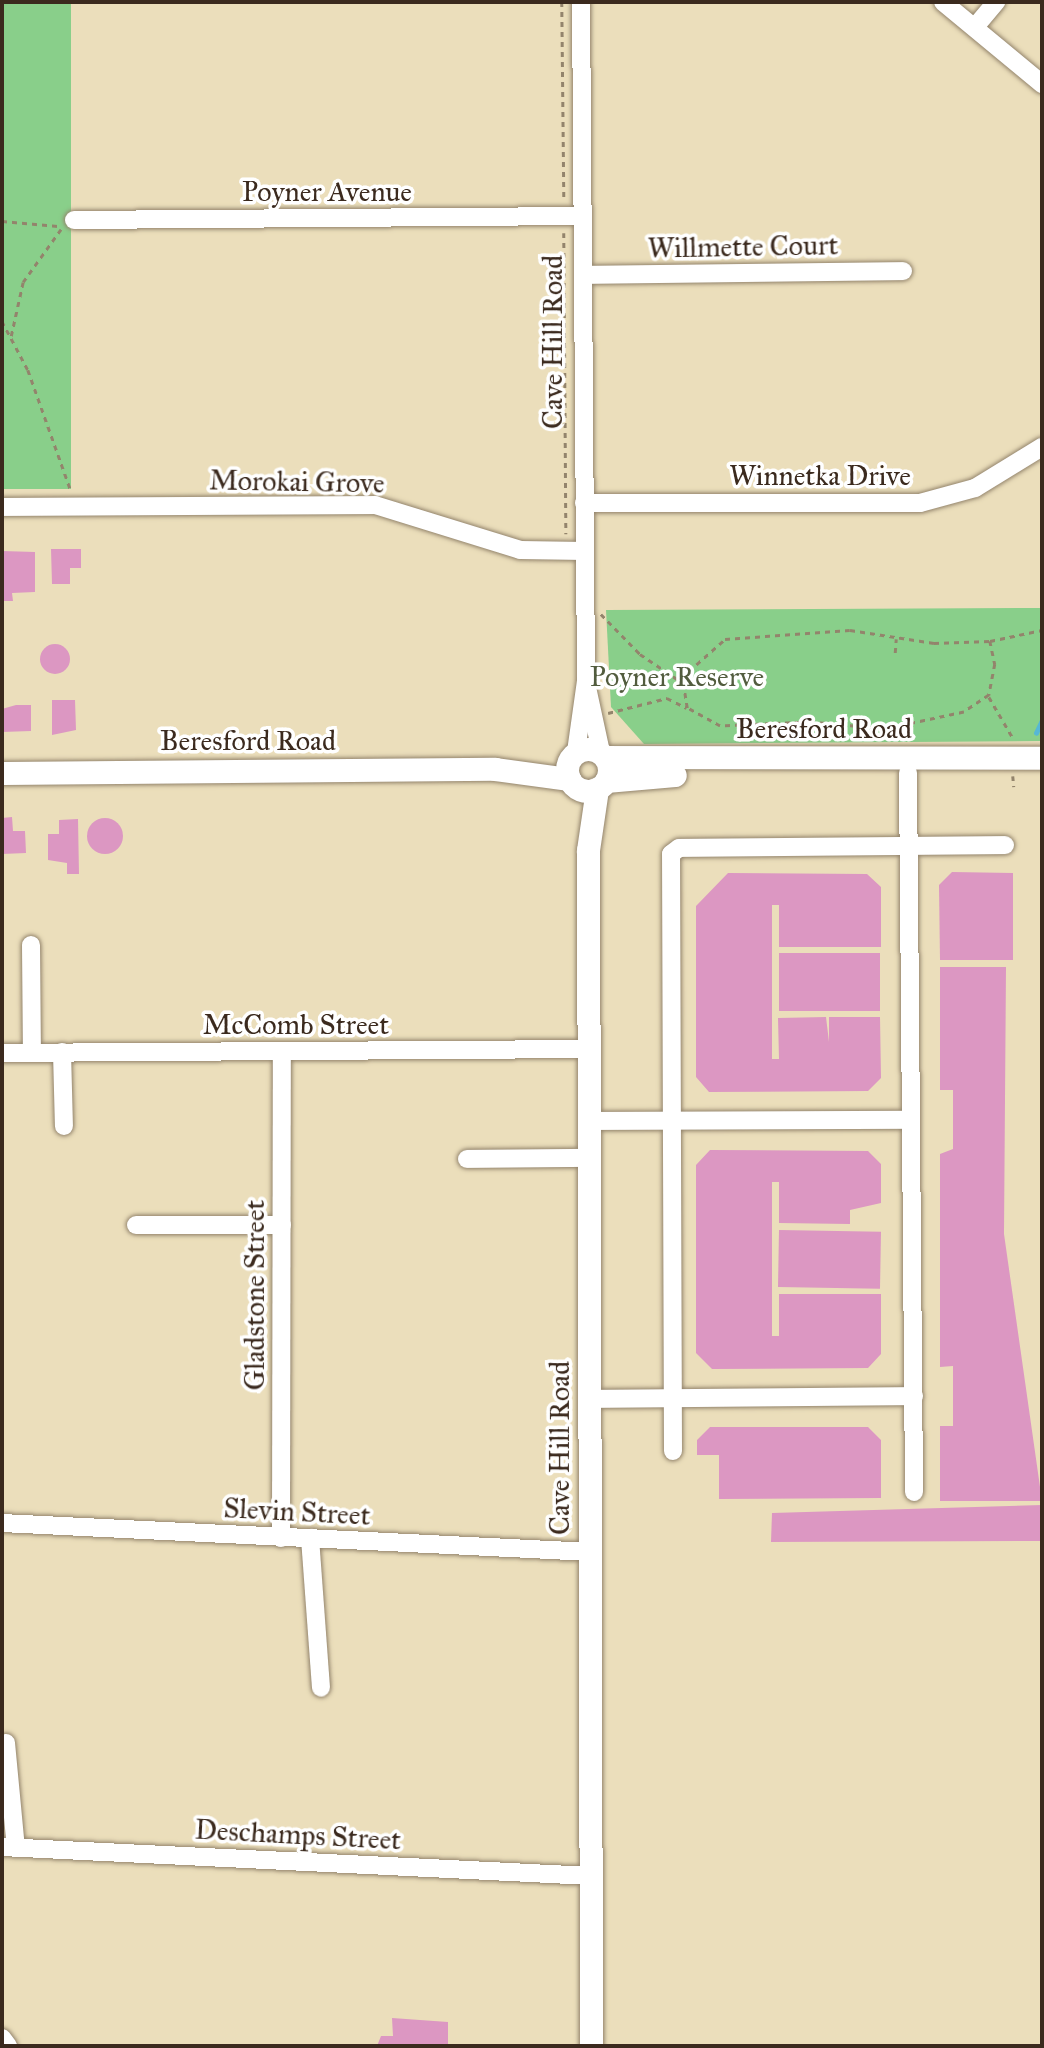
<!DOCTYPE html>
<html>
<head>
<meta charset="utf-8">
<style>
	body { margin:0 }
	#map { position:relative; width:1044px; height:2048px; overflow:hidden; background:#ebdebb; font-family:"IM FELL Great Primer",serif }
	div>[style] { position:absolute }
	[style*='--x'] { left:calc(var(--x)*1px); top:calc(var(--y)*1px); width:calc(var(--w)*1px); rotate:calc(var(--a)*1deg) }
	.green>* { inset:0; background:#89cf8a; transform-origin:0 0 }
	.stream>* { height:4.5px; margin:-2.25px; padding:0 2.25px; transform-origin:2.25px; border-radius:2.25px; background:#56b7d5 }
	.building>* { inset:0; background:#dc97c2; transform-origin:0 0 }
	.round { border-radius:50% }
	.path>* { height:2.5px; margin-top:-1.25px; transform-origin:0; background:repeating-linear-gradient(90deg,#93846c 0 5px,transparent 0 10px) }
	.roads { filter:drop-shadow(0 0 2px #93846c) drop-shadow(0 0 2px #93846c) }
	.minor>* { height:18px; margin:-9px; padding:0 9px; transform-origin:9px; border-radius:9px; background:#fff }
	.major>* { height:23px; margin:-11.5px; padding:0 11.5px; transform-origin:11.5px; border-radius:11.5px; background:#fff }
	.major>.ring { margin:-11.5px; padding:0; box-sizing:content-box; background:none; border:23px solid #fff; border-radius:50% }
	span { translate:-50% -50%; white-space:nowrap; text-align:center; line-height:1.15; -webkit-text-stroke:7px #fff; paint-order:stroke }
	.street-label { font-size:28px; color:#3b2a1e }
	.park-label { font-size:28px; color:#525c3e }
	.frame { position:absolute; inset:0; border:4px solid #3b2a1e; pointer-events:none }
</style>
</head>
<body>
<div id="map">
	<div class="green">
		<i style="left:2px;top:2px;width:69px;height:487px"></i>
		<i style="clip-path:polygon(1042px 608px,1042px 741px,644px 744px,611px 707px,606px 610px)"></i>
	</div>
	<div class="stream">
		<i style="--x:1036;--y:733;--w:14;--a:-65"></i>
	</div>
	<div class="building">
		<i style="clip-path:polygon(51px 549px,81px 549px,81px 568px,70px 568px,70px 584px,52px 584px)"></i>
		<i style="clip-path:polygon(2px 551px,35px 552px,35px 592px,12px 593px,13px 601px,2px 601px)"></i>
		<i class="round" style="left:40px;top:644px;width:30px;height:30px"></i>
		<i style="clip-path:polygon(52px 700px,75px 700px,76px 730px,52px 735px)"></i>
		<i style="clip-path:polygon(16px 705px,31px 705px,31px 731px,2px 732px,2px 709px)"></i>
		<i style="clip-path:polygon(12px 817px,13px 831px,25px 831px,26px 853px,2px 854px,2px 818px)"></i>
		<i class="round" style="left:87px;top:818px;width:36px;height:36px"></i>
		<i style="clip-path:polygon(78px 819px,79px 874px,67px 874px,67px 863px,48px 860px,48px 834px,59px 834px,59px 820px)"></i>
		<i style="clip-path:polygon(952px 872px,1013px 873px,1013px 960px,940px 960px,939px 885px)"></i>
		<i style="clip-path:polygon(728px 873px,867px 874px,881px 887px,881px 947px,779px 947px,779px 905px,772px 905px,772px 1059px,779px 1059px,778px 1018px,826px 1017px,829px 1042px,829px 1017px,880px 1017px,881px 1078px,868px 1091px,709px 1092px,696px 1077px,696px 906px)"></i>
		<i style="left:880px;top:953px;width:58px;height:101px;rotate:90deg"></i>
		<i style="clip-path:polygon(940px 967px,1006px 967px,1004px 1234px,1042px 1501px,940px 1501px,940px 1426px,953px 1426px,953px 1366px,940px 1367px,940px 1154px,953px 1149px,953px 1090px,940px 1090px)"></i>
		<i style="clip-path:polygon(710px 1150px,868px 1151px,881px 1164px,881px 1203px,850px 1210px,850px 1224px,779px 1223px,779px 1182px,772px 1182px,772px 1336px,779px 1336px,779px 1294px,881px 1294px,881px 1354px,868px 1368px,712px 1369px,696px 1353px,696px 1165px)"></i>
		<i style="left:779px;top:1230px;width:102px;height:57px;rotate:1deg"></i>
		<i style="clip-path:polygon(710px 1427px,868px 1427px,881px 1440px,881px 1498px,719px 1499px,719px 1455px,697px 1455px,697px 1440px)"></i>
		<i style="clip-path:polygon(1042px 1505px,1042px 1541px,771px 1542px,772px 1513px)"></i>
		<i style="clip-path:polygon(392px 2018px,448px 2022px,448px 2046px,377px 2046px,381px 2036px,393px 2036px)"></i>
	</div>
	<div class="path">
		<i style="--x:562;--y:2;--w:199;--a:89.4"></i>
		<i style="--x:2;--y:221;--w:56;--a:5.1"></i>
		<i style="--x:564;--y:233;--w:301;--a:89.6"></i>
		<i style="--x:2;--y:321;--w:55;--a:62"></i>
		<i style="--x:28;--y:370;--w:128;--a:70.4"></i>
		<i style="--x:11;--y:336;--w:55;--a:-77.5"></i>
		<i style="--x:23;--y:282;--w:65;--a:-54.4"></i>
		<i style="--x:601;--y:614;--w:56;--a:45.7"></i>
		<i style="--x:640;--y:654;--w:52;--a:34"></i>
		<i style="--x:850;--y:630;--w:85;--a:8.8"></i>
		<i style="--x:934;--y:643;--w:56;--a:-2"></i>
		<i style="--x:990;--y:641;--w:24;--a:78"></i>
		<i style="--x:995;--y:664;--w:32;--a:101"></i>
		<i style="--x:989;--y:695;--w:30;--a:146"></i>
		<i style="--x:964;--y:712;--w:81;--a:167.9"></i>
		<i style="--x:885;--y:729;--w:75;--a:-174.7"></i>
		<i style="--x:810;--y:722;--w:90;--a:177.5"></i>
		<i style="--x:720;--y:726;--w:38;--a:-151"></i>
		<i style="--x:687;--y:708;--w:25;--a:-99"></i>
		<i style="--x:683;--y:683;--w:13;--a:-63"></i>
		<i style="--x:689;--y:671;--w:48;--a:-41.6"></i>
		<i style="--x:725;--y:639;--w:125;--a:-4.1"></i>
		<i style="--x:990;--y:641;--w:53;--a:-11.9"></i>
		<i style="--x:895;--y:653;--w:14;--a:-86"></i>
		<i style="--x:989;--y:697;--w:48;--a:59.7"></i>
		<i style="--x:608;--y:713;--w:61;--a:-14.3"></i>
		<i style="--x:667;--y:698;--w:22;--a:27"></i>
		<i style="--x:895;--y:726;--w:14;--a:86"></i>
		<i style="--x:1013;--y:776;--w:11;--a:85"></i>
	</div>
	<div class="roads">
		<div class="minor">
			<i style="--x:943;--y:2;--w:129;--a:39.6"></i>
			<i style="--x:975;--y:27;--w:33;--a:-50"></i>
			<i style="--x:74;--y:220;--w:508;--a:-0.45"></i>
			<i style="--x:584;--y:275;--w:319;--a:-0.7"></i>
			<i style="--x:584;--y:503;--w:336;--a:0"></i>
			<i style="--x:920;--y:503;--w:57;--a:-15.3"></i>
			<i style="--x:975;--y:488;--w:79;--a:-31.5"></i>
			<i style="--x:2;--y:507;--w:373;--a:-0.3"></i>
			<i style="--x:375;--y:505;--w:152;--a:17.2"></i>
			<i style="--x:520;--y:550;--w:65;--a:0.9"></i>
			<i style="--x:588;--y:692;--w:61;--a:77.8"></i>
			<i style="--x:576;--y:752;--w:72;--a:-82"></i>
			<i style="--x:586;--y:681;--w:679;--a:-90.42"></i>
			<i style="--x:908;--y:773;--w:719;--a:89.52"></i>
			<i style="--x:31;--y:945;--w:108;--a:89.5"></i>
			<i style="--x:62;--y:1052;--w:74;--a:88.5"></i>
			<i style="--x:2;--y:1053;--w:588;--a:-0.39"></i>
			<i style="--x:590;--y:1121;--w:321;--a:-0.2"></i>
			<i style="--x:467;--y:1159;--w:122;--a:-0.5"></i>
			<i style="--x:136;--y:1225;--w:146;--a:0"></i>
			<i style="--x:590;--y:1399;--w:324;--a:-0.5"></i>
			<i style="--x:673;--y:1451;--w:597;--a:-90.19"></i>
			<i style="--x:671;--y:854;--w:10;--a:-37"></i>
			<i style="--x:679;--y:848;--w:326;--a:-0.5"></i>
			<i style="--x:2;--y:1523;--w:589;--a:2.82"></i>
			<i style="--x:281;--y:1538;--w:486;--a:-89.9"></i>
			<i style="--x:310;--y:1538;--w:150;--a:85.8"></i>
			<i style="--x:6;--y:1743;--w:105;--a:84.6"></i>
			<i style="--x:2;--y:1847;--w:590;--a:2.82"></i>
			<i style="--x:2;--y:2038;--w:10;--a:53"></i>
		</div>
		<div class="major">
			<i class="ring" style="left:567px;top:749px;width:19px;height:19px"></i>
			<i style="--x:606;--y:757;--w:436;--a:0.1"></i>
			<i style="--x:2;--y:773;--w:493;--a:-0.5"></i>
			<i style="--x:495;--y:769;--w:75;--a:7.7"></i>
			<i style="--x:606;--y:781;--w:69;--a:-5"></i>
			<i style="--x:591;--y:2046;--w:1196;--a:-90.14"></i>
			<i style="--x:588;--y:850;--w:62;--a:-81.6"></i>
		</div>
	</div>
	<div class="street-label">
		<span style="left:327px;top:192px">Poyner Avenue</span>
		<span style="left:743px;top:247px;rotate:-1deg">Willmette Court</span>
		<span style="left:553px;top:342px;rotate:-90deg">Cave Hill Road</span>
		<span style="left:820px;top:476px">Winnetka Drive</span>
		<span style="left:297px;top:482px;rotate:1deg">Morokai Grove</span>
		<span style="left:824px;top:729px">Beresford Road</span>
		<span style="left:248px;top:741px">Beresford Road</span>
		<span style="left:296px;top:1025px">McComb Street</span>
		<span style="left:255px;top:1295px;rotate:-90deg">Gladstone Street</span>
		<span style="left:560px;top:1448px;rotate:-90deg">Cave Hill Road</span>
		<span style="left:297px;top:1512px;rotate:3deg">Slevin Street</span>
		<span style="left:298px;top:1835px;rotate:3deg">Deschamps Street</span>
	</div>
	<div class="park-label">
		<span style="left:677px;top:677px">Poyner Reserve</span>
	</div>
	<div class="frame"></div>
</div>
</body>
</html>
